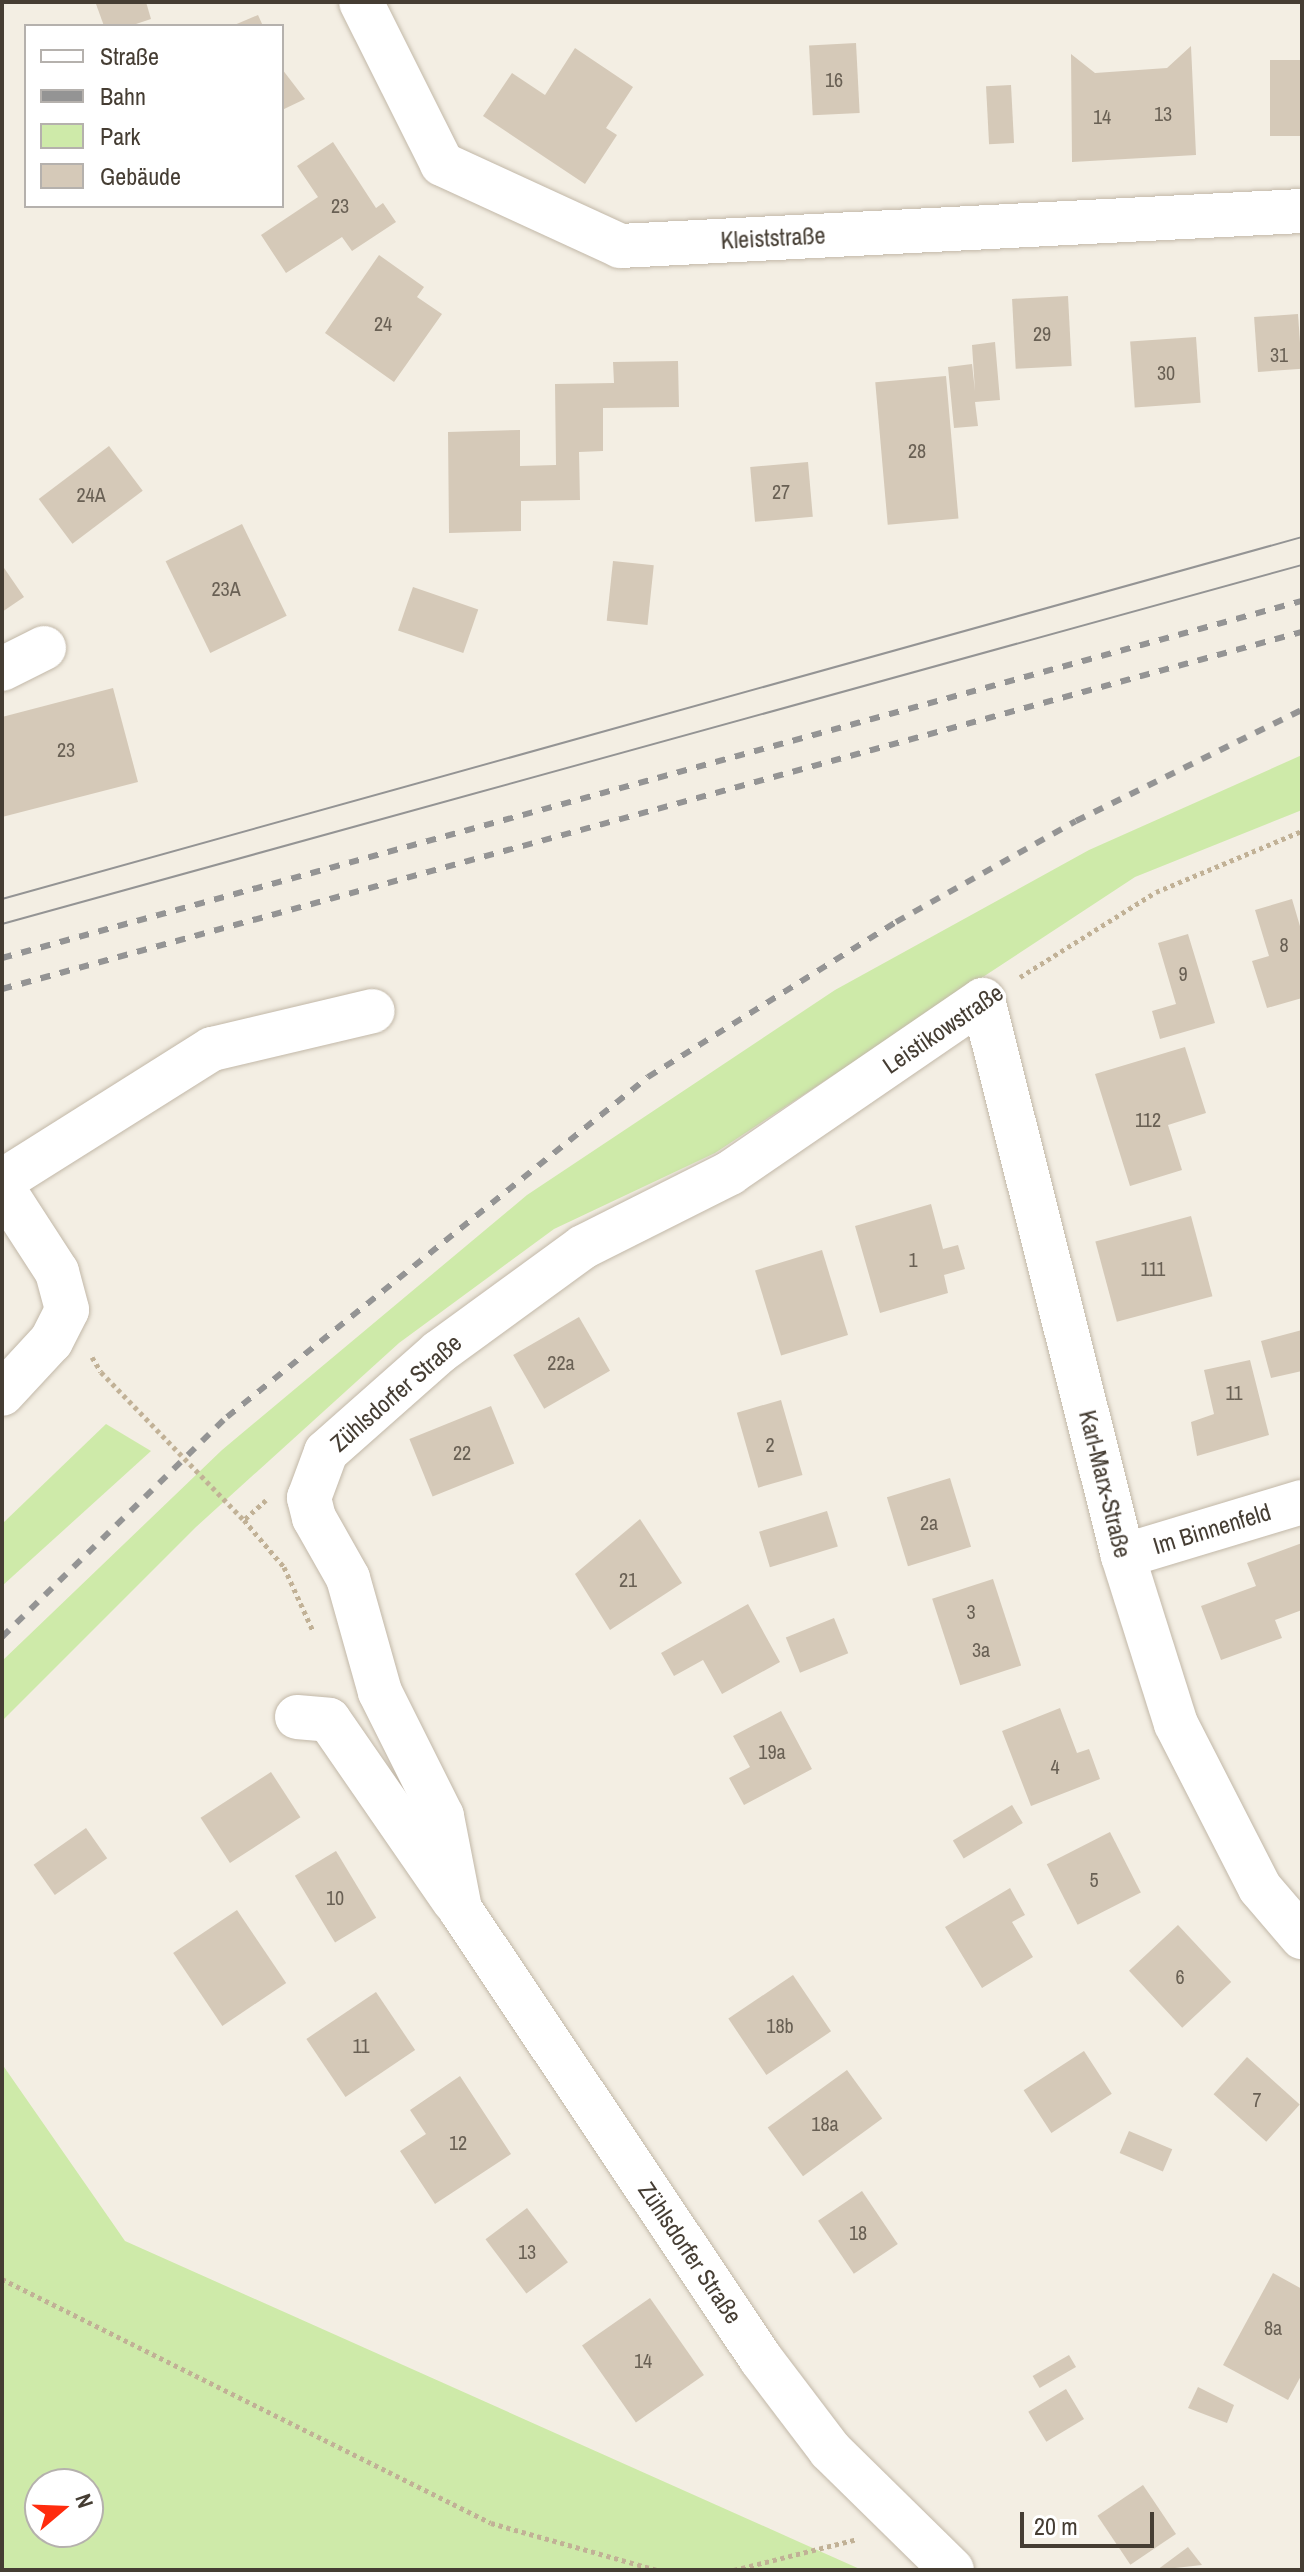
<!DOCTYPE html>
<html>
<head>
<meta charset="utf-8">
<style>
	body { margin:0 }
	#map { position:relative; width:1304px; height:2572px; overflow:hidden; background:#f3eee3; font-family:"Archivo Narrow",sans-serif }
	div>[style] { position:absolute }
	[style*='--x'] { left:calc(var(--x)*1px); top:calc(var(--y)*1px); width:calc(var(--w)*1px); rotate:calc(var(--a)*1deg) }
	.green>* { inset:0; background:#ceeaa9 }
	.building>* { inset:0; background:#d5c9b8; transform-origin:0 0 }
	.path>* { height:5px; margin-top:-2.5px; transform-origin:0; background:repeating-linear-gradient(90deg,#c1b196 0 4px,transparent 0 8px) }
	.roads { filter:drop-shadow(0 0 2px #c2b8a8) drop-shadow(0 0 2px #c2b8a8) }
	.minor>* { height:44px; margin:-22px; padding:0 22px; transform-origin:22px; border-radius:22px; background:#fff }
	.tram>* { height:2px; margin:-1px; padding:0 1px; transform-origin:1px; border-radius:1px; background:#949494 }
	.rail>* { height:6px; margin-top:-3px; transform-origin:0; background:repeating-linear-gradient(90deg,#949494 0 10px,transparent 0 20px) }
	.path-bridge>* { height:5px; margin-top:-2.5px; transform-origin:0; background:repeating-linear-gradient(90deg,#c1b196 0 4px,transparent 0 8px) }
	span { translate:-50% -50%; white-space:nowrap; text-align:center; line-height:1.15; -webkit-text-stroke:7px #fff; paint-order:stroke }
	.number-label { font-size:20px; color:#696054 }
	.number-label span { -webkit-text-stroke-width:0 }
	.street-label { font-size:24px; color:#453d33 }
	.frame { position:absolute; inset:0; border:4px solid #453d33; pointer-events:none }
	.legend { position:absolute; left:24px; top:24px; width:260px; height:184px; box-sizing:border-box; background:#fff; border:2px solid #b5b1ad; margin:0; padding:10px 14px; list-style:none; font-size:24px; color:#453d33 }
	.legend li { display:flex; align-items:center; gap:16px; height:40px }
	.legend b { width:40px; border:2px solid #b5b1ad }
	.north { position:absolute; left:24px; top:2468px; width:80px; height:80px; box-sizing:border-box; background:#fff; border:2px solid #b5b1ad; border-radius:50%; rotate:71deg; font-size:22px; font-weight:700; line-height:32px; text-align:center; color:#453d33 }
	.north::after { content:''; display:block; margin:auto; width:28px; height:36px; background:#ff2c0e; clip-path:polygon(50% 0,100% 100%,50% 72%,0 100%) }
	.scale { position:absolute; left:1020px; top:2512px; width:134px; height:36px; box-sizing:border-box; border:4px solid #453d33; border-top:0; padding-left:10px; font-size:24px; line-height:28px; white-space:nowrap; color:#453d33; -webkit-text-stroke:6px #fff; paint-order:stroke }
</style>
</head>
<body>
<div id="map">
	<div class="green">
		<i style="clip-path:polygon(1302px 755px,1302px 810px,1135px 877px,715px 1153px,554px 1229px,399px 1343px,196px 1527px,2px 1721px,2px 1661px,222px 1450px,527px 1195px,835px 990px,1089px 850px)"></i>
		<i style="clip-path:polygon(106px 1424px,151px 1451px,2px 1586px,2px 1524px)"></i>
		<i style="clip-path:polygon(evenodd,2px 2064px,125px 2241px,862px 2570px,2px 2570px,2px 2064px,40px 2484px,88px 2484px,88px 2532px,40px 2532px,40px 2484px)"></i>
	</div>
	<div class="building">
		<i style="clip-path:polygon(146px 2px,151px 19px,130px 26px,104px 26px,96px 4px)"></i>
		<i style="clip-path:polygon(258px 15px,263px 26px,232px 26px)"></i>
		<i style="left:856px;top:43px;width:70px;height:47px;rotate:87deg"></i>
		<i style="clip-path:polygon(1191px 46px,1196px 155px,1072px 162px,1071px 54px,1095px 73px,1167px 68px)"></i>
		<i style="clip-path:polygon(575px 48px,633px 87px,606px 128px,617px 135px,585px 184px,483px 116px,512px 73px,545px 95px)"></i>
		<i style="left:1302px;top:60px;width:76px;height:32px;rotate:90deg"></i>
		<i style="clip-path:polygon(282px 69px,305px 99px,282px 110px)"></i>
		<i style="left:1011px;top:85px;width:58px;height:25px;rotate:87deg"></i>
		<i style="clip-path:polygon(333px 142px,376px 208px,383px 203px,396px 222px,352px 251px,342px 237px,286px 273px,261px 235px,318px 197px,297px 166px)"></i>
		<i style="clip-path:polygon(379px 255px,424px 287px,417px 297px,442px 314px,394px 382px,325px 333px)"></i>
		<i style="left:1068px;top:296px;width:70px;height:56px;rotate:87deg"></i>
		<i style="left:1298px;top:314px;width:55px;height:44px;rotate:86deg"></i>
		<i style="left:1196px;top:337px;width:66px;height:66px;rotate:86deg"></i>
		<i style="clip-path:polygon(995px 342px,1000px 400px,975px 402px,978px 426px,954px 428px,948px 367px,972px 364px,975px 391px,972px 345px)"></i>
		<i style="clip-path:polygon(678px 361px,679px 407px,603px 408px,603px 451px,579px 452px,580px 500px,521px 501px,521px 531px,449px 533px,448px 432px,520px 430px,520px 466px,556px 465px,555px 384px,614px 383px,613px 362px)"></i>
		<i style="left:946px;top:376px;width:143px;height:71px;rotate:85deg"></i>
		<i style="left:109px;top:446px;width:56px;height:88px;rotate:53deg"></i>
		<i style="left:808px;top:462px;width:55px;height:58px;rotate:85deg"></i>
		<i style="left:242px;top:524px;width:102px;height:85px;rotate:64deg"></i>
		<i style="left:613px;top:561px;width:41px;height:60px;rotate:6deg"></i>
		<i style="clip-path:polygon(2px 565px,24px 597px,2px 612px)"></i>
		<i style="left:413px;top:587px;width:69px;height:46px;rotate:19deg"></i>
		<i style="clip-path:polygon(113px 688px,138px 782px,2px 817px,2px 717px)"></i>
		<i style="clip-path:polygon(1292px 899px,1302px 933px,1302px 998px,1267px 1008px,1252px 961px,1269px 956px,1255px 910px)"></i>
		<i style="clip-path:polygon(1188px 934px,1215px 1023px,1160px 1039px,1152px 1011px,1176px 1004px,1158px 943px)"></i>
		<i style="clip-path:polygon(1185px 1047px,1206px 1113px,1168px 1125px,1182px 1170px,1130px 1186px,1095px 1074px)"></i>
		<i style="clip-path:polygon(931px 1204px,943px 1249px,958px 1245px,965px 1269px,944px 1275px,948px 1293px,880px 1313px,855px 1226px)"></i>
		<i style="left:1191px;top:1216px;width:83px;height:99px;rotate:75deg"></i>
		<i style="left:822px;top:1250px;width:89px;height:70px;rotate:73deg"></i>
		<i style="left:579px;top:1317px;width:62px;height:76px;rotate:60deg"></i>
		<i style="clip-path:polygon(1302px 1330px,1302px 1371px,1271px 1378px,1261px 1341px)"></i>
		<i style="clip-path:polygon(1250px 1360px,1269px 1435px,1197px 1456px,1191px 1422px,1214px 1414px,1204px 1370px)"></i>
		<i style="left:781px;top:1400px;width:78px;height:46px;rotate:74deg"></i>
		<i style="left:491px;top:1406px;width:62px;height:88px;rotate:68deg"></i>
		<i style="left:950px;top:1478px;width:72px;height:66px;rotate:73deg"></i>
		<i style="left:827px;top:1511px;width:37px;height:71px;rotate:73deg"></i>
		<i style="clip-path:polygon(640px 1519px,682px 1583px,610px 1630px,575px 1574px)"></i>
		<i style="clip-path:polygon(1302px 1543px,1302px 1610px,1275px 1620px,1282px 1638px,1221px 1660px,1201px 1606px,1256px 1586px,1247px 1563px)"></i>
		<i style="left:993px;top:1579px;width:91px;height:64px;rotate:72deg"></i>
		<i style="clip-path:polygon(748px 1604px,780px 1662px,722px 1694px,703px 1660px,674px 1676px,661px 1653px)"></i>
		<i style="left:834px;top:1618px;width:38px;height:52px;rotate:68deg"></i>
		<i style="clip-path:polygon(1060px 1708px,1077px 1753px,1089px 1749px,1100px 1779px,1031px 1806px,1002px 1731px)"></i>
		<i style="clip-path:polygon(781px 1711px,812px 1769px,744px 1805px,729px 1778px,750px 1767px,733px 1736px)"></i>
		<i style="left:271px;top:1772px;width:54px;height:84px;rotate:57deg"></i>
		<i style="left:1012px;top:1805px;width:21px;height:69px;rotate:59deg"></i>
		<i style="left:86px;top:1828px;width:37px;height:64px;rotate:55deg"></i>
		<i style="left:1110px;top:1832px;width:68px;height:71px;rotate:63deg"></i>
		<i style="left:336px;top:1851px;width:78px;height:48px;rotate:59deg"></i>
		<i style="clip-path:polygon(1010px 1888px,1025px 1915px,1012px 1922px,1033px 1957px,982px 1988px,945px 1927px)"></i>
		<i style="left:237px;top:1910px;width:88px;height:77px;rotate:56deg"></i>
		<i style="left:1178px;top:1925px;width:78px;height:67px;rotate:47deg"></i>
		<i style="left:793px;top:1975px;width:68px;height:78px;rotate:56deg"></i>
		<i style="left:376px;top:1992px;width:70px;height:84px;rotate:56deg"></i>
		<i style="left:1084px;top:2051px;width:51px;height:72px;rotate:57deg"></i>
		<i style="left:1247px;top:2057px;width:71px;height:50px;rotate:42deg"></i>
		<i style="left:847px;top:2070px;width:60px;height:98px;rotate:54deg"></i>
		<i style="clip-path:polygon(460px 2076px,511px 2154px,435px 2204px,400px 2151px,426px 2134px,410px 2110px)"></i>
		<i style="left:1129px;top:2131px;width:47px;height:24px;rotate:23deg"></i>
		<i style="left:862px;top:2191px;width:64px;height:53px;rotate:56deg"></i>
		<i style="left:527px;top:2208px;width:68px;height:52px;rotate:53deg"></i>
		<i style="clip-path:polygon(1273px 2273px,1302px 2289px,1302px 2374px,1288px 2400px,1223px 2365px)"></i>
		<i style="left:650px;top:2298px;width:94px;height:83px;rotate:55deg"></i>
		<i style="left:1069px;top:2355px;width:14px;height:42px;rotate:60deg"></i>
		<i style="clip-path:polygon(1198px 2387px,1234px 2405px,1227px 2423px,1188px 2408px)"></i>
		<i style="left:1066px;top:2389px;width:35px;height:44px;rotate:59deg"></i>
		<i style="left:1143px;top:2485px;width:59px;height:55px;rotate:56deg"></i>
		<i style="clip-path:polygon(1188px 2547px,1202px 2565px,1157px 2570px)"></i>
	</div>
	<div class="path">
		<i style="--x:1020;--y:977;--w:160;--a:-32"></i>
		<i style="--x:1156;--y:892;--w:158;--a:-22.7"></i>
		<i style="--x:92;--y:1357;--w:17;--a:59"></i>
		<i style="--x:266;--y:1500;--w:30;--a:138"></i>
		<i style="--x:244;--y:1520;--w:62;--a:49.6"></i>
		<i style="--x:284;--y:1567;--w:70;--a:65.6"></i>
		<i style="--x:2;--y:2279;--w:546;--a:26.52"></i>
		<i style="--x:491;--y:2523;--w:173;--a:15.8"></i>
		<i style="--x:734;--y:2570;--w:127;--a:-14.1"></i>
	</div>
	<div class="roads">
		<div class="minor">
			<i style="--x:361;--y:2;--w:181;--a:63.4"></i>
			<i style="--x:442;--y:164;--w:196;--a:24.7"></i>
			<i style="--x:620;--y:246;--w:683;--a:-2.94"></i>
			<i style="--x:2;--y:669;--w:47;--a:-26.6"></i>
			<i style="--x:2;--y:1181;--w:248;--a:-32.2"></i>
			<i style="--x:212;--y:1049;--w:165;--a:-13.3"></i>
			<i style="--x:2;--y:1187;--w:101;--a:57.1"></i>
			<i style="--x:57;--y:1272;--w:39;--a:75"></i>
			<i style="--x:67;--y:1310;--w:35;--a:117"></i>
			<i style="--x:51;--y:1341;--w:72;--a:132.8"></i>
			<i style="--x:1123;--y:1556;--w:187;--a:-16.8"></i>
			<i style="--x:297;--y:1717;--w:32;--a:5"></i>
			<i style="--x:329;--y:1720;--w:220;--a:55.4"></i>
			<i style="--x:952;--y:2570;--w:171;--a:-135.5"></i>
			<i style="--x:830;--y:2450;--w:114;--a:-127.2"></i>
			<i style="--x:761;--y:2359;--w:541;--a:-123.78"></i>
			<i style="--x:460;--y:1909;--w:95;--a:-101"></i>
			<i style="--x:442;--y:1816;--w:139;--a:-116.6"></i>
			<i style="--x:380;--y:1692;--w:118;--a:-105.7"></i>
			<i style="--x:348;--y:1578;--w:69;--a:-119.5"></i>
			<i style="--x:314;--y:1518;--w:21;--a:-104"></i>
			<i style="--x:309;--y:1498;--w:49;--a:-69.7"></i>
			<i style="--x:326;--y:1452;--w:151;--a:-41.5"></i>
			<i style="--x:439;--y:1352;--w:178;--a:-36.1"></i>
			<i style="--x:583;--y:1247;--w:165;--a:-26.7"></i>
			<i style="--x:730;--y:1173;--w:306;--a:-34.4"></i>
			<i style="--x:983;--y:1000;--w:573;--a:75.87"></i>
			<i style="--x:1123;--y:1556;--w:176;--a:72.5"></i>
			<i style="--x:1176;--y:1724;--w:184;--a:62.9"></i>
			<i style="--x:1260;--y:1888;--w:65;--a:49.4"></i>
		</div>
	</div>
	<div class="tram">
		<i style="--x:2;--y:899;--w:1349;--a:-15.56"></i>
		<i style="--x:2;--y:924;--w:1349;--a:-15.44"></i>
	</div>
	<div class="rail">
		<i style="--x:2;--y:958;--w:1348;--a:-15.36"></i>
		<i style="--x:2;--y:989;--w:1348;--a:-15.36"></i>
		<i style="--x:2;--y:1637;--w:315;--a:-44.4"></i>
		<i style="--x:227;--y:1417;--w:541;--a:-38.92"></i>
		<i style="--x:648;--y:1077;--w:292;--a:-32"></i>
		<i style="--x:896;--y:922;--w:206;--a:-29.3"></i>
		<i style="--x:1076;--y:821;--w:252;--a:-26.2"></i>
	</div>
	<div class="path-bridge">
		<i style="--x:101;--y:1372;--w:206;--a:46"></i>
	</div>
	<div class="number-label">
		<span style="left:834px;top:79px">16</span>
		<span style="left:1163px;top:113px">13</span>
		<span style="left:1102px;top:116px">14</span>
		<span style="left:340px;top:205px">23</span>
		<span style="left:383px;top:323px">24</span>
		<span style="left:1042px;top:333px">29</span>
		<span style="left:1279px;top:354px">31</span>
		<span style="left:1166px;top:372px">30</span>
		<span style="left:917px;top:450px">28</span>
		<span style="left:781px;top:491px">27</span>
		<span style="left:91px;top:494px">24A</span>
		<span style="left:226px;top:588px">23A</span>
		<span style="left:66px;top:749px">23</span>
		<span style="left:1284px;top:944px">8</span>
		<span style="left:1183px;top:973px">9</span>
		<span style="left:1148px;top:1119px">112</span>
		<span style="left:913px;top:1259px">1</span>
		<span style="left:1153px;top:1268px">111</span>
		<span style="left:561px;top:1362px">22a</span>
		<span style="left:1234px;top:1392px">11</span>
		<span style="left:770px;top:1444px">2</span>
		<span style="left:462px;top:1452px">22</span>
		<span style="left:929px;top:1522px">2a</span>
		<span style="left:628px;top:1579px">21</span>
		<span style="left:971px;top:1611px">3</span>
		<span style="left:981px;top:1649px">3a</span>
		<span style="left:772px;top:1751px">19a</span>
		<span style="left:1055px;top:1766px">4</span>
		<span style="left:1094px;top:1879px">5</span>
		<span style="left:335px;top:1897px">10</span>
		<span style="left:1180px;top:1976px">6</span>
		<span style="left:780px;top:2025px">18b</span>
		<span style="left:361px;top:2045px">11</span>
		<span style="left:1257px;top:2099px">7</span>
		<span style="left:825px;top:2123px">18a</span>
		<span style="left:458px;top:2142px">12</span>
		<span style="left:858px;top:2232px">18</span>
		<span style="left:527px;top:2251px">13</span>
		<span style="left:1273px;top:2327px">8a</span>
		<span style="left:643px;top:2360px">14</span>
	</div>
	<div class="street-label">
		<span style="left:773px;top:238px;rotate:-3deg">Kleiststraße</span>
		<span style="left:943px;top:1029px;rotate:-34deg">Leistikowstraße</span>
		<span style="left:396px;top:1393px;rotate:-41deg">Zühlsdorfer Straße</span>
		<span style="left:1105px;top:1484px;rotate:76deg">Karl-Marx-Straße</span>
		<span style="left:1212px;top:1529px;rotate:-17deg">Im Binnenfeld</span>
		<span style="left:690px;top:2253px;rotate:56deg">Zühlsdorfer Straße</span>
	</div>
	<div class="frame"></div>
	<ul class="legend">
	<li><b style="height:10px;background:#fff"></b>Straße</li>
	<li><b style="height:10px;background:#949494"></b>Bahn</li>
	<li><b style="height:22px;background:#ceeaa9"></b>Park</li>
	<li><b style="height:22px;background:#d5c9b8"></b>Gebäude</li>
	</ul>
	<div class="north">N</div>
	<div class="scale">20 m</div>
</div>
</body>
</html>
